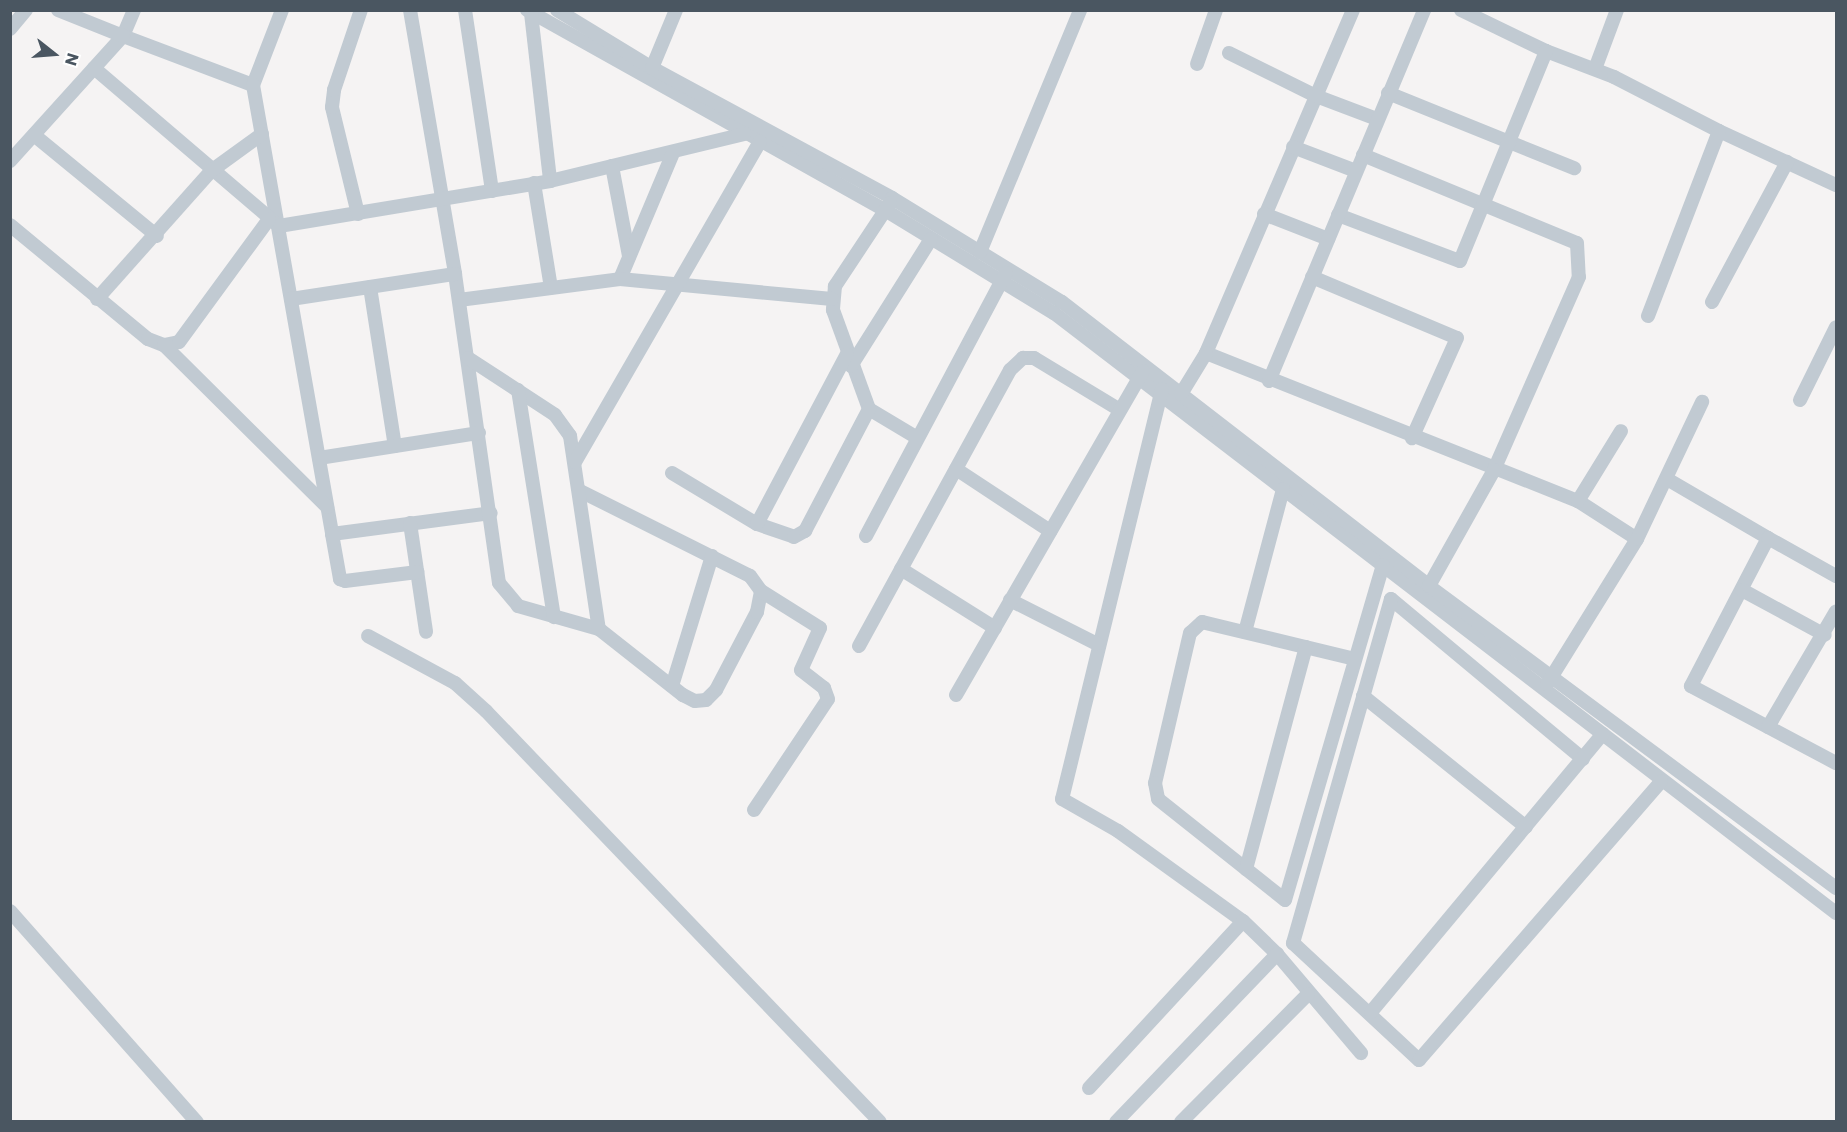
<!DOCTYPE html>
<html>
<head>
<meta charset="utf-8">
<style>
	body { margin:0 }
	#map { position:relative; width:1847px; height:1132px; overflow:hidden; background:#f5f3f3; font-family:Poppins,sans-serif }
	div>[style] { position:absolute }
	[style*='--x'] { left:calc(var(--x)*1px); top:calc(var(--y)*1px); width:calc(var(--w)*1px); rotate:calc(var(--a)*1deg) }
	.street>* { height:14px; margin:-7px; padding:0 7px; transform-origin:7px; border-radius:7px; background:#c1cad2 }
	span { translate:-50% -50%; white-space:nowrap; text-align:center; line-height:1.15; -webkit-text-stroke:5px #fff; paint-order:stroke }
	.frame { position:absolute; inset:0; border:12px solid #4a5661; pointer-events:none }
	.north { position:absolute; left:24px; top:24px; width:60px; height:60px; -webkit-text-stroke:4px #fff; paint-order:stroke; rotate:107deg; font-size:16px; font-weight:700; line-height:24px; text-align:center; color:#4a5661 }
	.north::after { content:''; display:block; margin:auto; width:21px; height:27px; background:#4a5661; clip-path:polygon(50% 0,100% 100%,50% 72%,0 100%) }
</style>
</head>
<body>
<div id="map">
	<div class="street">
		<i style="--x:134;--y:10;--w:28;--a:113"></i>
		<i style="--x:123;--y:36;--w:139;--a:20.7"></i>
		<i style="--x:282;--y:10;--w:80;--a:111.1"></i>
		<i style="--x:253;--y:85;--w:456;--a:80"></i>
		<i style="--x:332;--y:534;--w:160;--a:-7.5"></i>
		<i style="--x:410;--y:10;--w:268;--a:80.3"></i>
		<i style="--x:455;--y:274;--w:312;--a:81.9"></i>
		<i style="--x:499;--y:583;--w:30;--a:50"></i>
		<i style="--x:518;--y:606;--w:84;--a:15.9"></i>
		<i style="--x:599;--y:629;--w:107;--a:38.2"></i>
		<i style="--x:683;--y:695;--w:13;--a:27"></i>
		<i style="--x:695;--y:701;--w:11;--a:-5"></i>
		<i style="--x:706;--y:700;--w:14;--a:-45"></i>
		<i style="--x:716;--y:690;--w:88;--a:-62.3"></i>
		<i style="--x:757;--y:612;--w:21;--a:-79"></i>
		<i style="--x:761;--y:591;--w:19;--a:-126"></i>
		<i style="--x:750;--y:576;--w:190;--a:-153.4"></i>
		<i style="--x:465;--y:10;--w:183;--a:81.5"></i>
		<i style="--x:527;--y:10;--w:410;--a:29.2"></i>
		<i style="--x:885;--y:210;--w:198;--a:31.4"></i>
		<i style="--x:1054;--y:313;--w:986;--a:37.5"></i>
		<i style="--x:557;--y:10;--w:111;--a:31.4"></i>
		<i style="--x:652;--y:68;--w:273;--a:28.4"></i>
		<i style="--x:892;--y:198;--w:199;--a:31.5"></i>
		<i style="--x:1062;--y:302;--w:464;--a:37.7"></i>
		<i style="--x:1429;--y:586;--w:507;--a:36.58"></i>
		<i style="--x:1353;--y:10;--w:373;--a:113.2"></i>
		<i style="--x:1206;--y:353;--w:400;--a:21.7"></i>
		<i style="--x:1578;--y:501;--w:70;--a:32.8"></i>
		<i style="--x:1637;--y:539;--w:171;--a:121.8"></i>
		<i style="--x:1461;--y:10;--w:94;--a:25.8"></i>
		<i style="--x:1546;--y:51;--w:73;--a:20.9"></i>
		<i style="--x:1614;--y:77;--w:118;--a:27.2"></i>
		<i style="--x:1719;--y:131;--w:129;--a:24.8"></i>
		<i style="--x:531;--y:13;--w:169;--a:83.5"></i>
		<i style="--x:10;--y:29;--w:25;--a:-50"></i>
		<i style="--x:1229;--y:53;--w:97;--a:26.3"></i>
		<i style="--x:1316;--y:96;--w:65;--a:20.7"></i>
		<i style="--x:1197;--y:64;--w:57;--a:-70.6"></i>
		<i style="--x:94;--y:68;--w:243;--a:40.5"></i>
		<i style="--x:279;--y:226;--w:275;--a:-9.4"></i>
		<i style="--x:550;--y:181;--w:200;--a:-13.6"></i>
		<i style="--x:652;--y:68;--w:63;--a:-67.5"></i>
		<i style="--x:1595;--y:69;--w:63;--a:-69.6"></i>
		<i style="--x:1388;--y:93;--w:201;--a:22"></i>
		<i style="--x:34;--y:135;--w:159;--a:39.4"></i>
		<i style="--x:1293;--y:147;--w:67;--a:20.9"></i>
		<i style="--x:1363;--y:155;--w:231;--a:22.4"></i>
		<i style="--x:1577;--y:243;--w:34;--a:87"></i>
		<i style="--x:1579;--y:277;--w:211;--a:113.8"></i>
		<i style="--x:1494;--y:470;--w:133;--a:119.3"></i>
		<i style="--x:10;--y:161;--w:169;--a:-47.9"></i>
		<i style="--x:123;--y:36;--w:70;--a:-158.2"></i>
		<i style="--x:612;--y:166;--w:92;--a:79.3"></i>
		<i style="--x:534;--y:183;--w:106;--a:80.8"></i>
		<i style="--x:890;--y:203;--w:100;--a:123.5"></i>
		<i style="--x:835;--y:286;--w:24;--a:95"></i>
		<i style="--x:833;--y:310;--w:105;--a:70"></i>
		<i style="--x:869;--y:409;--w:55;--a:30.8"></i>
		<i style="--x:358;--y:214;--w:110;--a:-103.7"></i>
		<i style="--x:332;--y:107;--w:17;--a:-83"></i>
		<i style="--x:334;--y:90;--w:84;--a:-71.4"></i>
		<i style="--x:1264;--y:214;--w:69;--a:21.3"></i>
		<i style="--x:1338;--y:215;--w:130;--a:20.7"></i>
		<i style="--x:1460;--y:261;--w:227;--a:-67.7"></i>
		<i style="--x:10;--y:225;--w:179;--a:39.6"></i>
		<i style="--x:148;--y:339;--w:17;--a:21"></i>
		<i style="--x:164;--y:345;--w:15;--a:-11"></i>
		<i style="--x:179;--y:342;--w:152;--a:-53.8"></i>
		<i style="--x:980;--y:252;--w:262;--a:-67.5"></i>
		<i style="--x:1312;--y:277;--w:157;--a:22.8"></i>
		<i style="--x:1457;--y:338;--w:110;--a:114.2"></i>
		<i style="--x:620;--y:279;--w:137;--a:-67.2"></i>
		<i style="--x:370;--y:287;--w:161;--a:81.1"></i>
		<i style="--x:97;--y:299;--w:171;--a:-48.3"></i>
		<i style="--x:211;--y:171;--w:63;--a:-36"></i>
		<i style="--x:291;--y:299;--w:166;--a:-8.7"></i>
		<i style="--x:459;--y:300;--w:162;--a:-7.4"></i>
		<i style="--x:620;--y:279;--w:213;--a:5.4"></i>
		<i style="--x:1712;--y:302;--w:159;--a:-61.8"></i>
		<i style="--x:1648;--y:316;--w:198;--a:-69"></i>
		<i style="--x:164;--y:345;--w:230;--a:44.8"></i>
		<i style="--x:468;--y:358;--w:104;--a:33.2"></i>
		<i style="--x:555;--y:415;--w:26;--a:54"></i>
		<i style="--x:570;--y:436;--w:195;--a:81.5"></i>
		<i style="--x:851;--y:366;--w:150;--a:-57.8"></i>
		<i style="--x:1269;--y:381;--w:402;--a:-67.3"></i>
		<i style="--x:1162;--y:389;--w:422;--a:103.7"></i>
		<i style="--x:1062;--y:799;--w:64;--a:29.7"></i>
		<i style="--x:1118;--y:831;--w:154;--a:35.8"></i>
		<i style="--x:1243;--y:921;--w:47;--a:44.1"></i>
		<i style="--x:1277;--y:954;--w:130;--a:49.7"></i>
		<i style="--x:518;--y:390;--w:230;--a:81"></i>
		<i style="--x:1181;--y:394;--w:48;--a:-58.6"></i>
		<i style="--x:1800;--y:400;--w:81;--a:-63.7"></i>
		<i style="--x:319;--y:458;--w:162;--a:-8.9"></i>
		<i style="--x:575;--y:462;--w:370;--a:-60"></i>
		<i style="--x:956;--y:469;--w:113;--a:33.4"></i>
		<i style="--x:672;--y:473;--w:99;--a:31"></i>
		<i style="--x:757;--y:524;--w:39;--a:19"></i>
		<i style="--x:794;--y:537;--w:13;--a:-29"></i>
		<i style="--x:805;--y:531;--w:138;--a:-62.3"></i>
		<i style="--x:1667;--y:479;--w:117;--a:30.3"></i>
		<i style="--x:1768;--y:538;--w:167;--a:117.5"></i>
		<i style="--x:1691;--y:686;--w:164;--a:28"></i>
		<i style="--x:1578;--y:501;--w:82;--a:-58.4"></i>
		<i style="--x:410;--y:523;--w:110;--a:81.6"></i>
		<i style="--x:757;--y:524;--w:192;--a:-62.1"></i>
		<i style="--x:332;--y:534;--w:46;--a:79.9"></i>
		<i style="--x:340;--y:579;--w:5;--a:22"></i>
		<i style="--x:345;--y:581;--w:73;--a:-7.1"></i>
		<i style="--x:866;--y:536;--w:298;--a:-62"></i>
		<i style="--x:1768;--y:538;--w:78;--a:29.2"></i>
		<i style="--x:1637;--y:539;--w:152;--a:-64.6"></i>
		<i style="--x:901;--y:569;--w:111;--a:32.1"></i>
		<i style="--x:1742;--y:590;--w:94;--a:28.5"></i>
		<i style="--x:1010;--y:600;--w:97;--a:26.8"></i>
		<i style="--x:1245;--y:632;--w:148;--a:-75.1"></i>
		<i style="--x:368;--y:636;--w:99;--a:28.4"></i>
		<i style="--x:455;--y:683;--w:42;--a:42.1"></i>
		<i style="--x:486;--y:711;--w:569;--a:46.21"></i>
		<i style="--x:859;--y:646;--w:315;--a:-61.3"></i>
		<i style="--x:1010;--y:370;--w:18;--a:-43"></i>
		<i style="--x:1023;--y:358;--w:11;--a:0"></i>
		<i style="--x:1034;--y:358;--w:100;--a:31.2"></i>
		<i style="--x:1355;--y:659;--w:157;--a:-166.4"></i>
		<i style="--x:1202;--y:622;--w:16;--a:137"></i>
		<i style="--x:1190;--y:633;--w:154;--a:103.1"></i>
		<i style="--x:1155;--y:783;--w:16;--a:79"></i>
		<i style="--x:1158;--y:799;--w:162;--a:38.5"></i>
		<i style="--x:1285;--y:900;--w:349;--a:-73.7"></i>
		<i style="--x:672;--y:686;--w:136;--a:-72.9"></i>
		<i style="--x:956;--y:695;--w:374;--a:-60"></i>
		<i style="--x:1363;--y:696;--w:209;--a:38.8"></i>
		<i style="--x:1768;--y:727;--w:134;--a:-59.6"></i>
		<i style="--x:1583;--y:759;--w:250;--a:-140.2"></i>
		<i style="--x:1391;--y:599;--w:358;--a:105.9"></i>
		<i style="--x:1293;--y:943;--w:172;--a:42.9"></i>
		<i style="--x:1419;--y:1060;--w:369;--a:-49"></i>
		<i style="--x:754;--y:810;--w:133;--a:-56.3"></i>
		<i style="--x:828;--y:699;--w:12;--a:-110"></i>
		<i style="--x:824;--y:688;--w:29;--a:-142"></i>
		<i style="--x:801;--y:670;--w:46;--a:-65.7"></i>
		<i style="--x:820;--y:628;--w:70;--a:-147.9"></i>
		<i style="--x:1246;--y:869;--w:230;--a:-74.9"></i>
		<i style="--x:10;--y:911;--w:282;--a:48.5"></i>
		<i style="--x:1371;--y:1012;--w:362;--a:-50.2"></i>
		<i style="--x:1089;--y:1088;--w:227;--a:-47.3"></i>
		<i style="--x:1116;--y:1122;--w:233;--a:-46.2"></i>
		<i style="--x:1181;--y:1122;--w:180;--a:-45.2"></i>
	</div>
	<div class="frame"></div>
	<div class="north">N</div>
</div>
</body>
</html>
